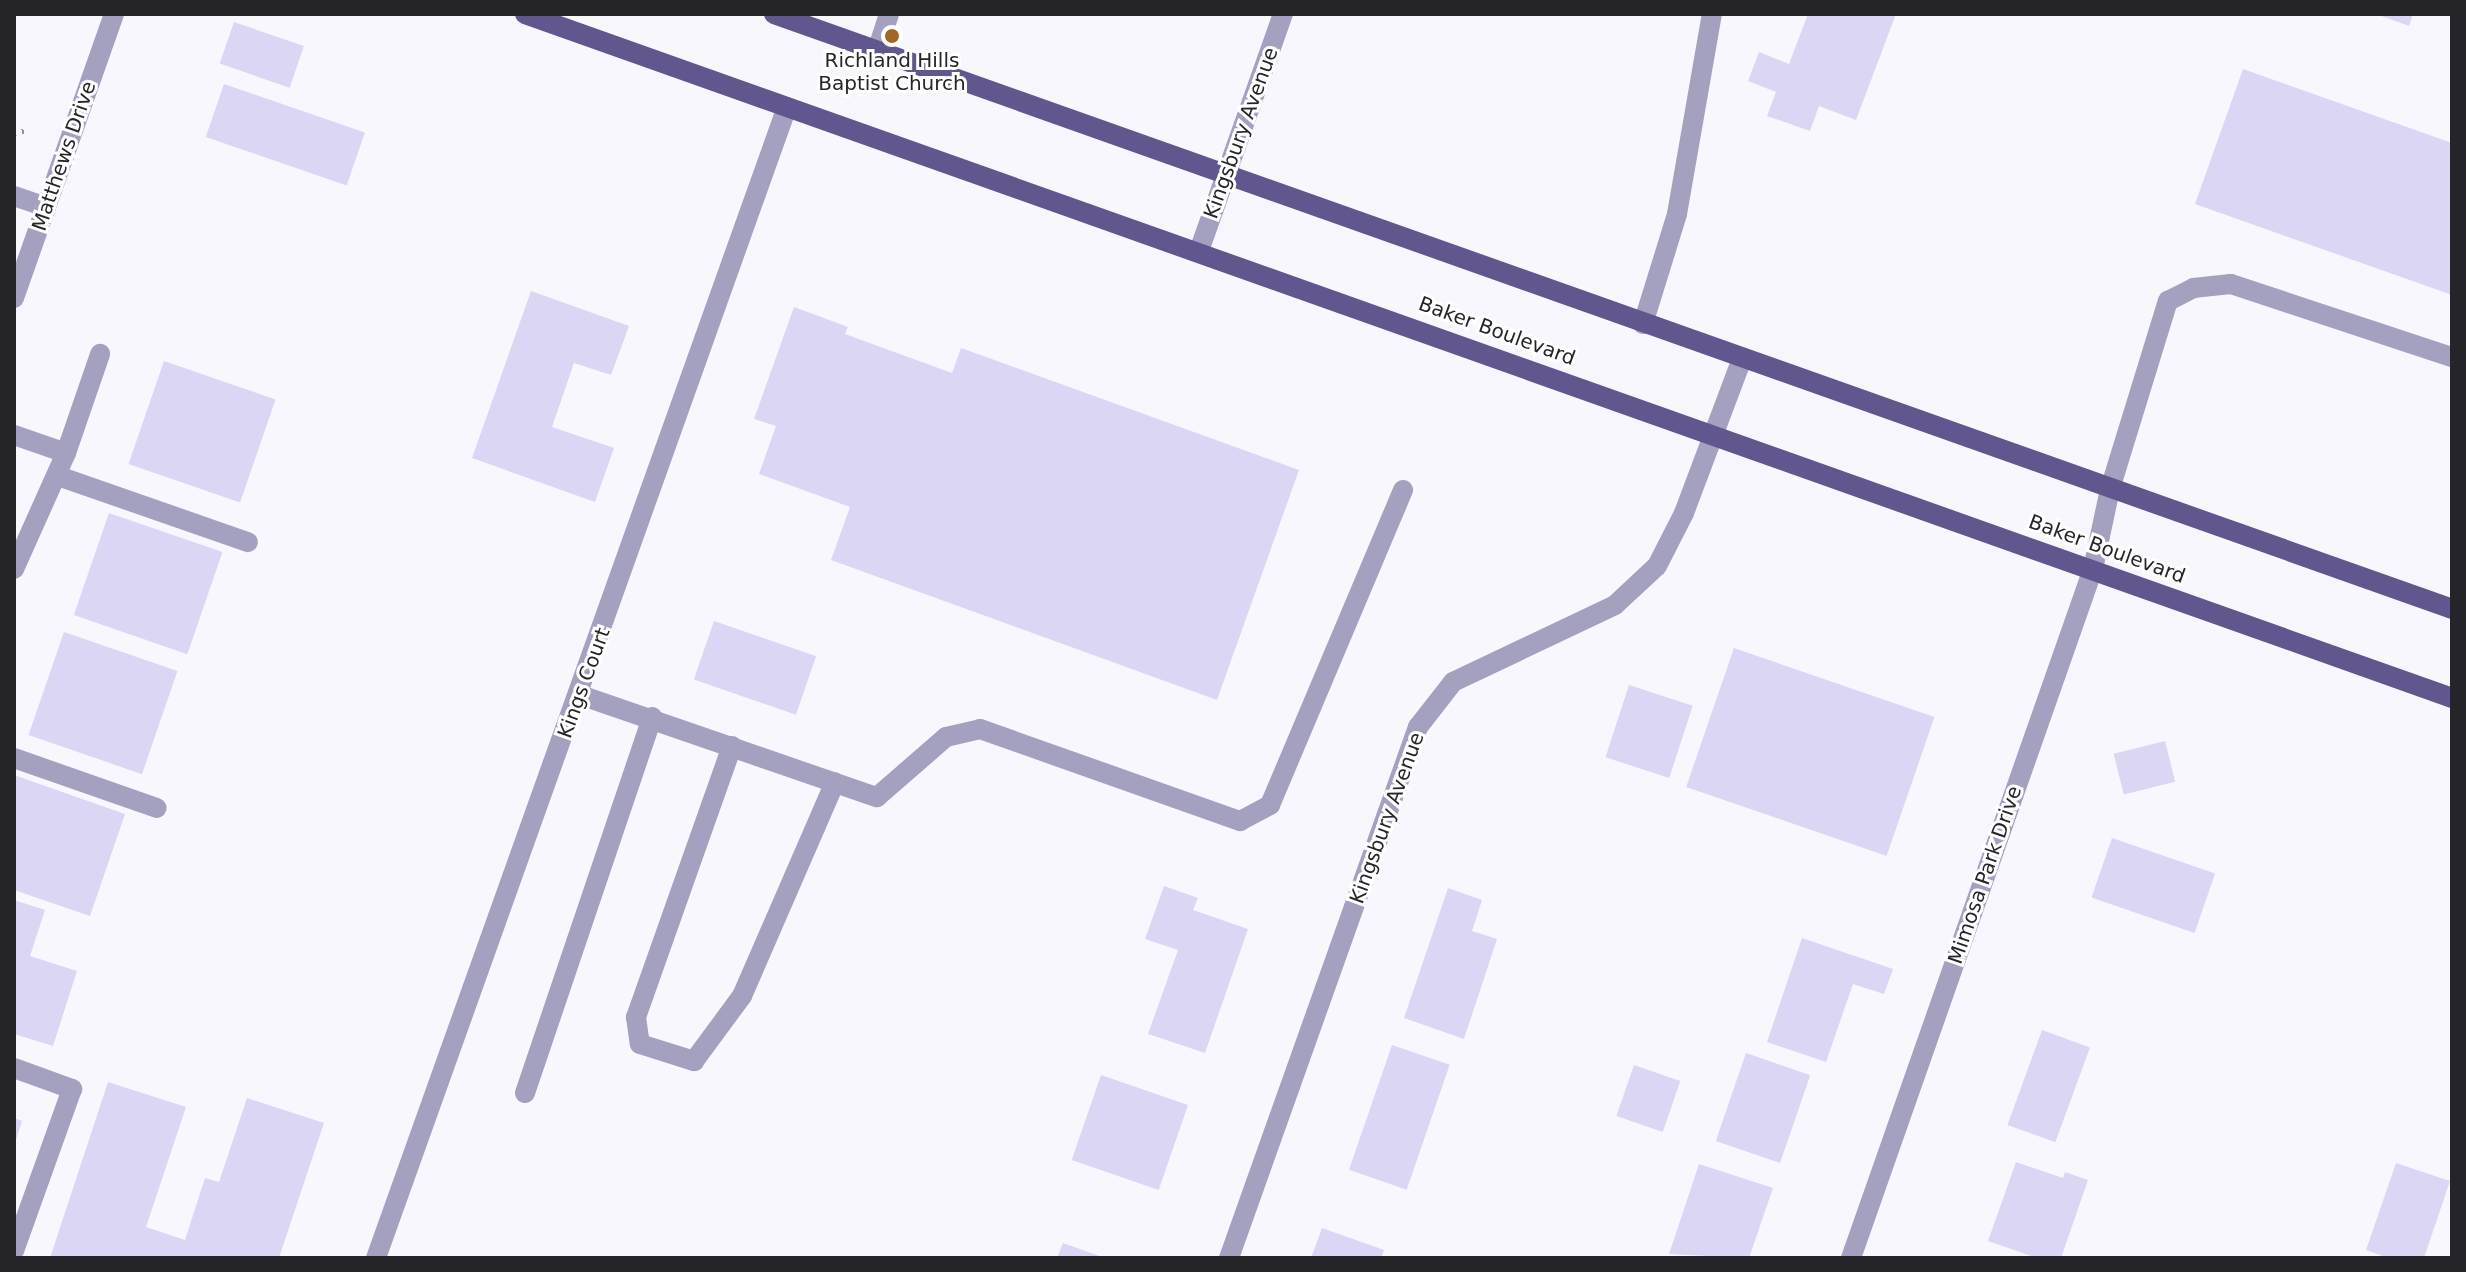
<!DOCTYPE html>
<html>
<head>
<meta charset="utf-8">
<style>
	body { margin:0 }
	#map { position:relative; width:2466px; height:1272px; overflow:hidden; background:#f8f7fe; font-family:"DejaVu Sans",sans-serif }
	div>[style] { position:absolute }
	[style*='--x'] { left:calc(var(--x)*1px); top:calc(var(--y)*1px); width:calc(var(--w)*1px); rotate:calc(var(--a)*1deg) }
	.building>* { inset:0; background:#dad6f4; transform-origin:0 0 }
	.path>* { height:5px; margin-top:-2.5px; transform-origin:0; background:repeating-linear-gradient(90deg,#929297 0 2px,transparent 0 8px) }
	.lane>* { height:20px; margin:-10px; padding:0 10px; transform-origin:10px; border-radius:10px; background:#a4a0c0 }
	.street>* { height:20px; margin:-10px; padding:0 10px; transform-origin:10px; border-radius:10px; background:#a4a0c0 }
	.primary>* { height:20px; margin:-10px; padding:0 10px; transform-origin:10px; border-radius:10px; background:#61568e }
	.dots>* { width:22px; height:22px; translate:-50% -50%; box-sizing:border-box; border:4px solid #fff; border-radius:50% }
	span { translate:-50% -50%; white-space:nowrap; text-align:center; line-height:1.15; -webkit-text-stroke:6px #fff; paint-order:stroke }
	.poi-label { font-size:20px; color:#252529 }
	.street-label { font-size:20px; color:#252529 }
	.frame { position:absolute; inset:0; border:16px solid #252529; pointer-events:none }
</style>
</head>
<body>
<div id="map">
	<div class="building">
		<i style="clip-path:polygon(1808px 14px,1896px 14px,1856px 120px,1819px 106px,1810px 131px,1767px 116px,1776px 92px,1748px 81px,1759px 52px,1789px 64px)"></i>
		<i style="clip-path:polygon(2376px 14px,2413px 14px,2409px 26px)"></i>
		<i style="left:234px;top:22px;width:74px;height:44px;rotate:19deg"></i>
		<i style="clip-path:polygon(2243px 69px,2452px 143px,2452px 295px,2195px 204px)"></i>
		<i style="left:224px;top:84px;width:149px;height:56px;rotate:19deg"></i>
		<i style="clip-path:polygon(531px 291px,629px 326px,611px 375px,574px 363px,552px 427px,614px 448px,595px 502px,472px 458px)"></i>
		<i style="clip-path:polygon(794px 307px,848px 327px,845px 334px,952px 373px,961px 348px,1299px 470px,1217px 700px,831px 560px,850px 507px,759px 474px,776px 426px,754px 419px)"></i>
		<i style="left:164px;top:361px;width:118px;height:109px;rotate:19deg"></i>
		<i style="left:109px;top:513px;width:120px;height:108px;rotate:19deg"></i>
		<i style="left:714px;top:621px;width:108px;height:62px;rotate:19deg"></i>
		<i style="left:64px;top:632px;width:120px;height:109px;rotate:19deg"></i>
		<i style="left:1734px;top:648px;width:212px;height:147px;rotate:19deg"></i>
		<i style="left:1629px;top:685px;width:67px;height:76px;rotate:18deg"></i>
		<i style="left:2165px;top:741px;width:42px;height:53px;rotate:76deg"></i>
		<i style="clip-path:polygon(14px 775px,125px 814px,90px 916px,14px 890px)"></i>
		<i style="left:2112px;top:838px;width:109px;height:63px;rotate:19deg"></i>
		<i style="clip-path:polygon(1164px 886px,1198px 898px,1193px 910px,1248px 929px,1205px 1053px,1148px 1034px,1178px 950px,1145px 939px)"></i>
		<i style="clip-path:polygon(1448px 888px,1482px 900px,1472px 931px,1497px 939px,1464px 1039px,1404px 1018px)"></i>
		<i style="clip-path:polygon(14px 900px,45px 910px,30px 956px,77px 971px,53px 1046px,14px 1034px)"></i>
		<i style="clip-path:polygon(1802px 938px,1893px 969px,1884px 994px,1853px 984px,1826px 1062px,1767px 1042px)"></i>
		<i style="left:2042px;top:1030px;width:51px;height:101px;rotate:20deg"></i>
		<i style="left:1392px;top:1045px;width:61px;height:132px;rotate:19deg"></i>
		<i style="left:1746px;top:1053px;width:68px;height:93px;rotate:19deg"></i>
		<i style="left:1634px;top:1065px;width:49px;height:54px;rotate:19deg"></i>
		<i style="left:1101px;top:1075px;width:92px;height:90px;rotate:19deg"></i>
		<i style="clip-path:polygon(108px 1082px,186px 1107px,146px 1227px,185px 1240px,205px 1178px,219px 1182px,247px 1098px,324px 1123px,279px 1258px,50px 1258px)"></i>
		<i style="clip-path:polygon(14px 1118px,22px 1121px,15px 1143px,14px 1143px)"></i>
		<i style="clip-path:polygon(2016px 1162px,2063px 1178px,2065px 1172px,2088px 1180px,2061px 1258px,2037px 1258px,1988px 1241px)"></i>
		<i style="clip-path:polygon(2396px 1163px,2450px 1181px,2424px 1258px,2388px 1258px,2366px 1250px)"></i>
		<i style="clip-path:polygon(1699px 1164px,1773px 1188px,1749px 1258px,1669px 1254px)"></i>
		<i style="clip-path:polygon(1322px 1228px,1384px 1250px,1381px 1258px,1311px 1258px)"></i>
		<i style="clip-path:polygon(1063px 1243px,1105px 1258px,1057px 1258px)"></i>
	</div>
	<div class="path">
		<i style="--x:14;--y:133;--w:13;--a:-13"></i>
	</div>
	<div class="lane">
		<i style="--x:877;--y:51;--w:39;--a:-72"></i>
		<i style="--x:14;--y:196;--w:34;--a:19"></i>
		<i style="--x:1643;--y:324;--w:115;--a:-72.8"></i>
		<i style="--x:1677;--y:214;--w:203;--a:-80.1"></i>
		<i style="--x:14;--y:435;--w:55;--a:19.1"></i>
		<i style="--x:66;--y:453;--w:127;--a:114.1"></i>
		<i style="--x:66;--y:453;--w:105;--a:-71"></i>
		<i style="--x:58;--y:476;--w:201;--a:19.2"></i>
		<i style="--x:2110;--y:489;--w:197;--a:-72.9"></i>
		<i style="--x:2168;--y:301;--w:28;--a:-27"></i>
		<i style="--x:2193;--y:288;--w:38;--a:-6"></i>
		<i style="--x:2231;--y:284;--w:233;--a:18.3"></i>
		<i style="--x:580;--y:695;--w:314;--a:19"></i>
		<i style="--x:877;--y:797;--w:91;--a:-41"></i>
		<i style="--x:946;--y:737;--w:35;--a:-13"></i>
		<i style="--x:980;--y:729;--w:276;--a:19.5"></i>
		<i style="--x:1240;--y:821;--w:34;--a:-28"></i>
		<i style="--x:1270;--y:805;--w:342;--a:-67.1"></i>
		<i style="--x:732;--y:746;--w:288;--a:109.5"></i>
		<i style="--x:636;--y:1017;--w:27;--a:82"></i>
		<i style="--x:640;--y:1044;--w:57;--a:17.5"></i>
		<i style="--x:694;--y:1061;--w:81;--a:-53.6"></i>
		<i style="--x:742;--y:996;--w:233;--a:-66.5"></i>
		<i style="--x:14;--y:758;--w:151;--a:19.3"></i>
		<i style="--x:14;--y:1068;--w:62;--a:19.9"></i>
		<i style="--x:72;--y:1089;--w:172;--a:109.7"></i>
		<i style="--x:525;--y:1093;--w:397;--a:-71.3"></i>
	</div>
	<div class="street">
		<i style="--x:1199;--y:251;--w:251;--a:-70.5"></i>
		<i style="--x:14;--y:298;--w:301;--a:-70.6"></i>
		<i style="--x:376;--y:1258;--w:1222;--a:-70.35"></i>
		<i style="--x:1229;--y:1258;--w:564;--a:-70.41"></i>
		<i style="--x:1418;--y:727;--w:57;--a:-52.1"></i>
		<i style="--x:1453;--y:682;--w:179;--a:-25.4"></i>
		<i style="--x:1615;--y:605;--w:57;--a:-42.9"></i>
		<i style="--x:1657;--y:566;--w:59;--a:-63"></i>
		<i style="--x:1684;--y:513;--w:162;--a:-69.4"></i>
		<i style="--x:1851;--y:1258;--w:730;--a:-70.65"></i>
		<i style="--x:2093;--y:569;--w:82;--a:-78"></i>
	</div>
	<div class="primary">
		<i style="--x:525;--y:14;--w:2045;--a:19.54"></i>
		<i style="--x:774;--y:14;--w:1780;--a:19.52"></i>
	</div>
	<div class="dots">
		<i style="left:892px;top:36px;background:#a26727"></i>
	</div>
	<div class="poi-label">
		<span style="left:892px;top:72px">Richland Hills<br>Baptist Church</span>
	</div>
	<div class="street-label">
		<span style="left:1241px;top:133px;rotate:-70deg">Kingsbury Avenue</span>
		<span style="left:64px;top:156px;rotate:-71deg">Matthews Drive</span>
		<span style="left:1497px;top:331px;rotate:20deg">Baker Boulevard</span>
		<span style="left:2107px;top:549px;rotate:20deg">Baker Boulevard</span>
		<span style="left:584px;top:683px;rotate:-70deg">Kings Court</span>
		<span style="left:1387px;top:818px;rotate:-70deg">Kingsbury Avenue</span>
		<span style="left:1985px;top:875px;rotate:-71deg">Mimosa Park Drive</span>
	</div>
	<div class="frame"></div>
</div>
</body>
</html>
